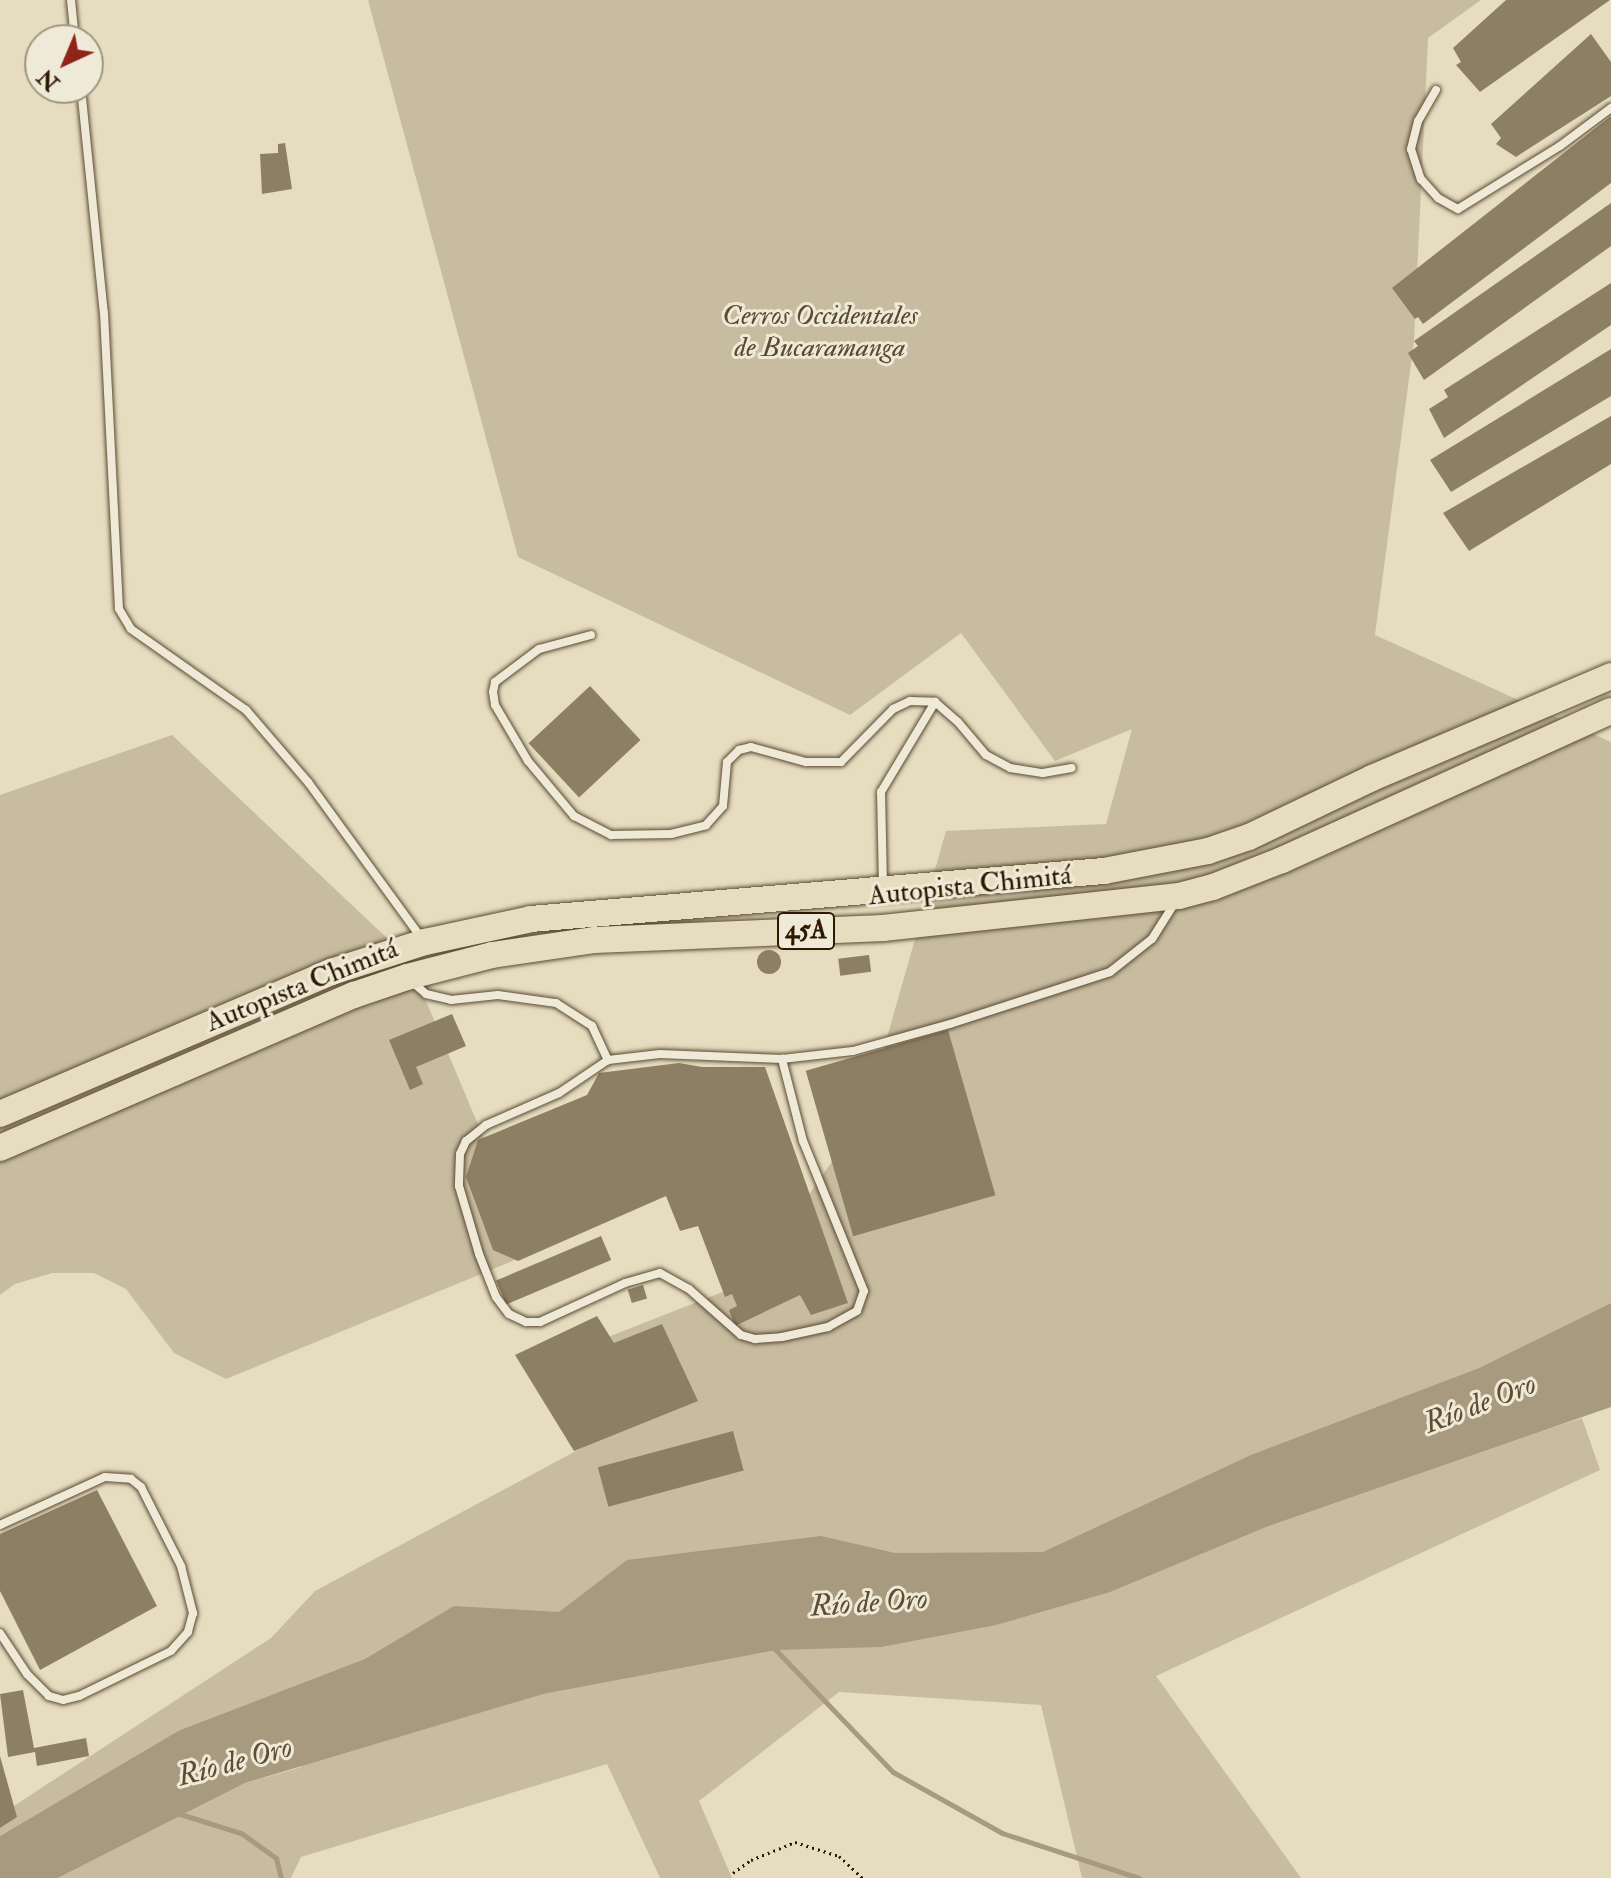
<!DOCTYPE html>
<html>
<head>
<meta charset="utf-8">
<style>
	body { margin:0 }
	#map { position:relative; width:1611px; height:1878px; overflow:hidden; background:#e6ddc1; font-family:"IM FELL Double Pica",serif }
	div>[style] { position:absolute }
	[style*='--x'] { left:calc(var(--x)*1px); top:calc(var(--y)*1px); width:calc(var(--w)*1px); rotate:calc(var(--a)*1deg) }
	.green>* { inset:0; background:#c7bca0 }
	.water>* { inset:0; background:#a79a7f }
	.stream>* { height:5px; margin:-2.5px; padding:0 2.5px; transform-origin:2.5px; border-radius:2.5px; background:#a79a7f }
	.building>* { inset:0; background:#8d7f64; transform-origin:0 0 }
	.round { border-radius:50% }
	.path>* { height:3px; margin-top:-1.5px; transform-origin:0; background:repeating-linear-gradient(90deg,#2d1900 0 2px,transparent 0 6px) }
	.roads { filter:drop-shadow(0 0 2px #5b4a30) drop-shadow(0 0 2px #5b4a30) }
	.service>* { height:8px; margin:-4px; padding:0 4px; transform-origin:4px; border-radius:4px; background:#efe9d7 }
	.trunk>* { height:26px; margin:-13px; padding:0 13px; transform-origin:13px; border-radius:13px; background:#e6ddc1 }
	span { translate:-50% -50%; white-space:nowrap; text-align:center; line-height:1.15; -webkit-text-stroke:6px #efe9d7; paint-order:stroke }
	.shield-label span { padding:2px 6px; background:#efe9d7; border:2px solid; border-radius:6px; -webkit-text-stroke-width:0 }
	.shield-label { font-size:26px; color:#2d1900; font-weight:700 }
	.park-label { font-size:28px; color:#5b4a30; font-style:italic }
	.street-label { font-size:28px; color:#2d1900 }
	.water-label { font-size:30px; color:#5e4d33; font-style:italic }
	.north { position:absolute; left:24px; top:24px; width:80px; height:80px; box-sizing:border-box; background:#efe9d7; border:2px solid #a19681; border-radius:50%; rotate:224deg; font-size:22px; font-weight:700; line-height:32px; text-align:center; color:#2d1900 }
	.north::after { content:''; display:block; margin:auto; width:28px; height:36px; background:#8f2418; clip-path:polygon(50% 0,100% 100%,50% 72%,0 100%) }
</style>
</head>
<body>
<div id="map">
	<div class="green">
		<i style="clip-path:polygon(368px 0,1481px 0,1428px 38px,1414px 341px,1375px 635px,1611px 742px,1611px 1303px,1479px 1368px,1369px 1411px,1419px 1471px,1582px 1418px,1600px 1470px,1156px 1676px,1301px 1878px,1082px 1878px,1041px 1705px,839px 1692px,699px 1801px,732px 1878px,660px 1878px,607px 1764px,301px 1857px,291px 1878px,58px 1878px,245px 1783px,302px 1767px,178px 1731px,0 1836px,0 1815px,271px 1638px,315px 1591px,587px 1445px,552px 1359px,748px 1282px,865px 1114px,946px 831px,1106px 824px,1132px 729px,1055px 761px,961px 633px,850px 715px,518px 557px)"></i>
		<i style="clip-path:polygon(172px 735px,408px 958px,532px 1253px,226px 1379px,174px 1353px,126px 1289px,94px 1273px,52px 1273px,15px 1284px,0 1295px,0 795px)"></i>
	</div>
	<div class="water">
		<i style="clip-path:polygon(1611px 1303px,1611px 1407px,1266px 1527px,1110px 1592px,996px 1625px,881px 1647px,776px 1650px,543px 1694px,245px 1783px,58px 1878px,0 1878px,0 1836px,178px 1731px,365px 1659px,454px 1606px,559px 1612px,627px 1560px,821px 1536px,895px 1553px,1043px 1552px,1251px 1455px,1479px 1368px)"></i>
	</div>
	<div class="stream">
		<i style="--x:773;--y:1647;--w:173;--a:46.2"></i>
		<i style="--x:893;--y:1772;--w:125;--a:29.2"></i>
		<i style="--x:1002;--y:1833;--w:144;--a:18.2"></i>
		<i style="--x:177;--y:1813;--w:67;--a:17.4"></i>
		<i style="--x:241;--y:1833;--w:43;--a:35.5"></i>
		<i style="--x:276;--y:1858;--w:21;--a:76"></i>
	</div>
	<div class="building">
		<i style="clip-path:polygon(1506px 0,1610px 0,1480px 92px,1456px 65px,1461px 62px,1453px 48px)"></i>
		<i style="clip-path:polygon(1591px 34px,1611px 62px,1611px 96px,1516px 157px,1496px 144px,1501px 138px,1491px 124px)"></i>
		<i style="clip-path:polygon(1611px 116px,1611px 183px,1423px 324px,1418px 317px,1415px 319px,1392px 288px)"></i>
		<i style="clip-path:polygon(285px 143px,292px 189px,262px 194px,260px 154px,278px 153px,278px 144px)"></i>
		<i style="clip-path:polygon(1611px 203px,1611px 246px,1424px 380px,1408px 353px,1418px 346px,1414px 341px)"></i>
		<i style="clip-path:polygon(1611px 283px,1611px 325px,1444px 438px,1429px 409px,1448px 397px,1444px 390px)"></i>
		<i style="clip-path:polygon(1611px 349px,1611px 396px,1451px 492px,1430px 460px)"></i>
		<i style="clip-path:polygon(1611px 416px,1611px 464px,1469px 551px,1443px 513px)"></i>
		<i style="left:590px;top:686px;width:74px;height:84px;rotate:47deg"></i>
		<i class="round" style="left:757px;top:950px;width:24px;height:24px"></i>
		<i style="left:869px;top:955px;width:17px;height:31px;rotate:83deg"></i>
		<i style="clip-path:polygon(452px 1014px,466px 1046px,416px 1067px,423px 1084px,410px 1090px,389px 1040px)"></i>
		<i style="left:948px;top:1030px;width:172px;height:148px;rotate:74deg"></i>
		<i style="clip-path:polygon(679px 1063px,702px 1067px,765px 1067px,848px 1303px,811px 1315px,800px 1295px,735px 1326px,729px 1310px,737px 1306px,732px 1294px,725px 1297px,698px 1226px,680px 1231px,666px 1196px,518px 1261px,493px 1250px,466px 1177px,478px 1140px,587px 1095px,599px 1073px)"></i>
		<i style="left:601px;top:1236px;width:26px;height:114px;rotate:67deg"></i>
		<i style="left:643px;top:1285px;width:14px;height:16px;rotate:73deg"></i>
		<i style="clip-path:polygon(597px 1316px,614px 1343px,662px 1324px,698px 1401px,574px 1451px,515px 1355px)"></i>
		<i style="left:733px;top:1431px;width:41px;height:140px;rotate:75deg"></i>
		<i style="clip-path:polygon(97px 1490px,157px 1606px,40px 1670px,0 1591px,0 1534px)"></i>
		<i style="clip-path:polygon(23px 1690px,34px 1748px,86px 1738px,89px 1756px,37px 1766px,35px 1752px,8px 1757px,0 1694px)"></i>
		<i style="clip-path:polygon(0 1756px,17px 1817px,0 1828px)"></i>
	</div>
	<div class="path">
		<i style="--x:733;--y:1873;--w:22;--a:-36"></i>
		<i style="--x:751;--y:1860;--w:48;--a:-22.2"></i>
		<i style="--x:795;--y:1842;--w:46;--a:17.7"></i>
		<i style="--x:839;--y:1856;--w:33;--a:43"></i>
	</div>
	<div class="roads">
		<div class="service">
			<i style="--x:71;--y:0;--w:40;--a:84.3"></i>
			<i style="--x:81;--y:88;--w:226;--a:84.2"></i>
			<i style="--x:104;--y:313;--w:296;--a:87.1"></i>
			<i style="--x:119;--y:609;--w:23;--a:59"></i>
			<i style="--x:131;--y:629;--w:141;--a:35.2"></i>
			<i style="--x:246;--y:710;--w:95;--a:49.3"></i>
			<i style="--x:308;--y:782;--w:194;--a:54"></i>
			<i style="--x:1436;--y:90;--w:36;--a:120"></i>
			<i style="--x:1418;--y:121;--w:29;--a:104"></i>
			<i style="--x:1411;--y:149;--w:32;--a:72"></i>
			<i style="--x:1421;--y:179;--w:25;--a:48"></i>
			<i style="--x:1438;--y:198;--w:23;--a:29"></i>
			<i style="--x:1458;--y:209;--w:120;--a:-31.7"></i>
			<i style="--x:1560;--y:146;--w:64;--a:-36.7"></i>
			<i style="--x:591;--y:635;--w:54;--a:164.9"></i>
			<i style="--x:539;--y:649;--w:55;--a:143.1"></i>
			<i style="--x:495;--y:682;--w:10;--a:101"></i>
			<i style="--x:493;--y:692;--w:13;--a:81"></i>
			<i style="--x:495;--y:705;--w:65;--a:59.5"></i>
			<i style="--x:528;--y:761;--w:72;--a:50.1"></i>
			<i style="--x:574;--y:816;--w:42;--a:27.2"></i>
			<i style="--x:611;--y:835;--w:60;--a:-1"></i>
			<i style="--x:671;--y:834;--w:36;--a:-14"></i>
			<i style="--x:706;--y:825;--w:25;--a:-48"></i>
			<i style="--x:723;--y:806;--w:44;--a:-84.8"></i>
			<i style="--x:727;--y:762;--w:17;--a:-45"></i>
			<i style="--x:739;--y:750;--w:12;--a:-14"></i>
			<i style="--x:751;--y:747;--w:57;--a:15.3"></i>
			<i style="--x:806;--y:762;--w:35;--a:0"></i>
			<i style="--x:841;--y:762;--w:74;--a:-45.5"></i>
			<i style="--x:893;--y:709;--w:19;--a:-25"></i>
			<i style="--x:910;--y:701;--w:25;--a:2"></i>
			<i style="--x:935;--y:702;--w:30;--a:41"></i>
			<i style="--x:958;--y:722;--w:43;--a:49.7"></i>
			<i style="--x:986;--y:755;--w:27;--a:28"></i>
			<i style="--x:1010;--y:768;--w:33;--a:9"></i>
			<i style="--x:1043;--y:773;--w:29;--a:-10"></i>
			<i style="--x:883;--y:886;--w:94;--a:-91.2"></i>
			<i style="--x:881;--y:792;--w:105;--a:-59"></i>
			<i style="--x:410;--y:980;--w:21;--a:41"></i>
			<i style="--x:426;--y:994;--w:26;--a:13"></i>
			<i style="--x:451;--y:1000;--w:47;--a:-6.1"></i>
			<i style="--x:498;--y:995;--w:59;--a:7.9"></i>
			<i style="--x:556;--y:1003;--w:43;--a:32.6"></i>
			<i style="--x:592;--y:1026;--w:38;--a:65"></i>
			<i style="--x:608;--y:1060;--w:59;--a:146"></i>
			<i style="--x:559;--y:1093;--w:80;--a:156.3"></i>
			<i style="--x:486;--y:1125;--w:26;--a:141"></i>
			<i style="--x:466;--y:1141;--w:14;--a:115"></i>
			<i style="--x:460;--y:1154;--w:32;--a:92"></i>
			<i style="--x:459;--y:1186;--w:71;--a:73.6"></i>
			<i style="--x:479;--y:1254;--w:46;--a:68.4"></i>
			<i style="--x:496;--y:1297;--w:21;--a:53"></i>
			<i style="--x:509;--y:1314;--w:19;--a:25"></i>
			<i style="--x:526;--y:1322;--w:14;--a:0"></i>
			<i style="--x:540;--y:1322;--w:94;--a:-24.6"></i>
			<i style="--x:625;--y:1283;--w:36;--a:-16"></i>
			<i style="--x:660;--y:1273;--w:33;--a:29"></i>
			<i style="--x:689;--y:1289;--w:69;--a:41.5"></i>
			<i style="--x:741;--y:1335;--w:15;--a:16"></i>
			<i style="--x:755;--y:1339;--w:27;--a:-4"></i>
			<i style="--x:782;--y:1337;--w:47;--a:-12.3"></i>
			<i style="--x:828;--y:1327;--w:33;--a:-29"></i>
			<i style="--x:857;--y:1311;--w:21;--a:-71"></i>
			<i style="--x:864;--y:1291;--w:162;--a:-112.1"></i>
			<i style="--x:803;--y:1141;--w:85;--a:-104.4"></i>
			<i style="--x:782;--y:1059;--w:71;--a:-6.4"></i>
			<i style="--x:853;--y:1051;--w:101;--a:-15.6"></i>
			<i style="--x:950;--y:1024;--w:168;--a:-18"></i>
			<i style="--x:1110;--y:972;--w:53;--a:-38.2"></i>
			<i style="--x:1152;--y:939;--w:41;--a:-57.8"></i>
			<i style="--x:608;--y:1060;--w:52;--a:-6.6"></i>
			<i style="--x:660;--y:1054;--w:122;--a:2.3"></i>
			<i style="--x:0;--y:1525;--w:115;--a:-24.6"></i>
			<i style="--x:105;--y:1477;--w:26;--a:4"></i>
			<i style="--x:131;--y:1479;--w:13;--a:39"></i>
			<i style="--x:141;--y:1487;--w:89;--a:63.1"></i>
			<i style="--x:181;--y:1566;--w:49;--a:75.7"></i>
			<i style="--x:193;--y:1613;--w:20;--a:105"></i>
			<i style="--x:188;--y:1632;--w:25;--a:132"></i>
			<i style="--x:171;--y:1651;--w:102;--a:153.9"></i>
			<i style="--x:79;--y:1696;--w:16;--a:166"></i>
			<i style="--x:63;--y:1700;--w:15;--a:-164"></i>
			<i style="--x:49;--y:1696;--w:31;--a:-135"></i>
			<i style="--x:27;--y:1674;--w:49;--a:-123.4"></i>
		</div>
		<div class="trunk">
			<i style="--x:0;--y:1114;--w:360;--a:-23.2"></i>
			<i style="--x:331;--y:972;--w:99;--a:-17.7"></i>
			<i style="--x:425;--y:942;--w:108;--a:-12.2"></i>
			<i style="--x:531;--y:919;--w:575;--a:-4.79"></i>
			<i style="--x:1104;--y:871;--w:106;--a:-10.9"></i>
			<i style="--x:1208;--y:851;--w:43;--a:-18.9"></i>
			<i style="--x:1249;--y:837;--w:136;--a:-25.6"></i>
			<i style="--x:1372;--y:778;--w:260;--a:-23.1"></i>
			<i style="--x:0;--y:1148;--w:386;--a:-23.4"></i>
			<i style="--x:354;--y:995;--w:56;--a:-18.8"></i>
			<i style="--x:407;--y:977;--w:88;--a:-14.5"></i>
			<i style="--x:492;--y:955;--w:104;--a:-8.3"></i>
			<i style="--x:595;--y:940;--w:288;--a:-2.4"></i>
			<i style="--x:883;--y:928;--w:298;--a:-6.2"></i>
			<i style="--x:1179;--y:896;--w:35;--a:-15"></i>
			<i style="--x:1213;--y:887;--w:74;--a:-21.4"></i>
			<i style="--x:1282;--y:860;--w:361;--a:-24.4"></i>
		</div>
	</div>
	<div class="shield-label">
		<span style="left:806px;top:931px">45A</span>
	</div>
	<div class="park-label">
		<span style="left:820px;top:332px">Cerros Occidentales<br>de Bucaramanga</span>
	</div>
	<div class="street-label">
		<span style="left:970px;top:886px;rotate:-6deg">Autopista Chimitá</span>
		<span style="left:302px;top:986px;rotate:-22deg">Autopista Chimitá</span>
	</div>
	<div class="water-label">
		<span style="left:1480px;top:1404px;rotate:-21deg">Río de Oro</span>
		<span style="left:869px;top:1603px;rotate:-4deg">Río de Oro</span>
		<span style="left:235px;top:1762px;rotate:-15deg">Río de Oro</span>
	</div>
	<div class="north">N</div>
</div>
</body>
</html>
